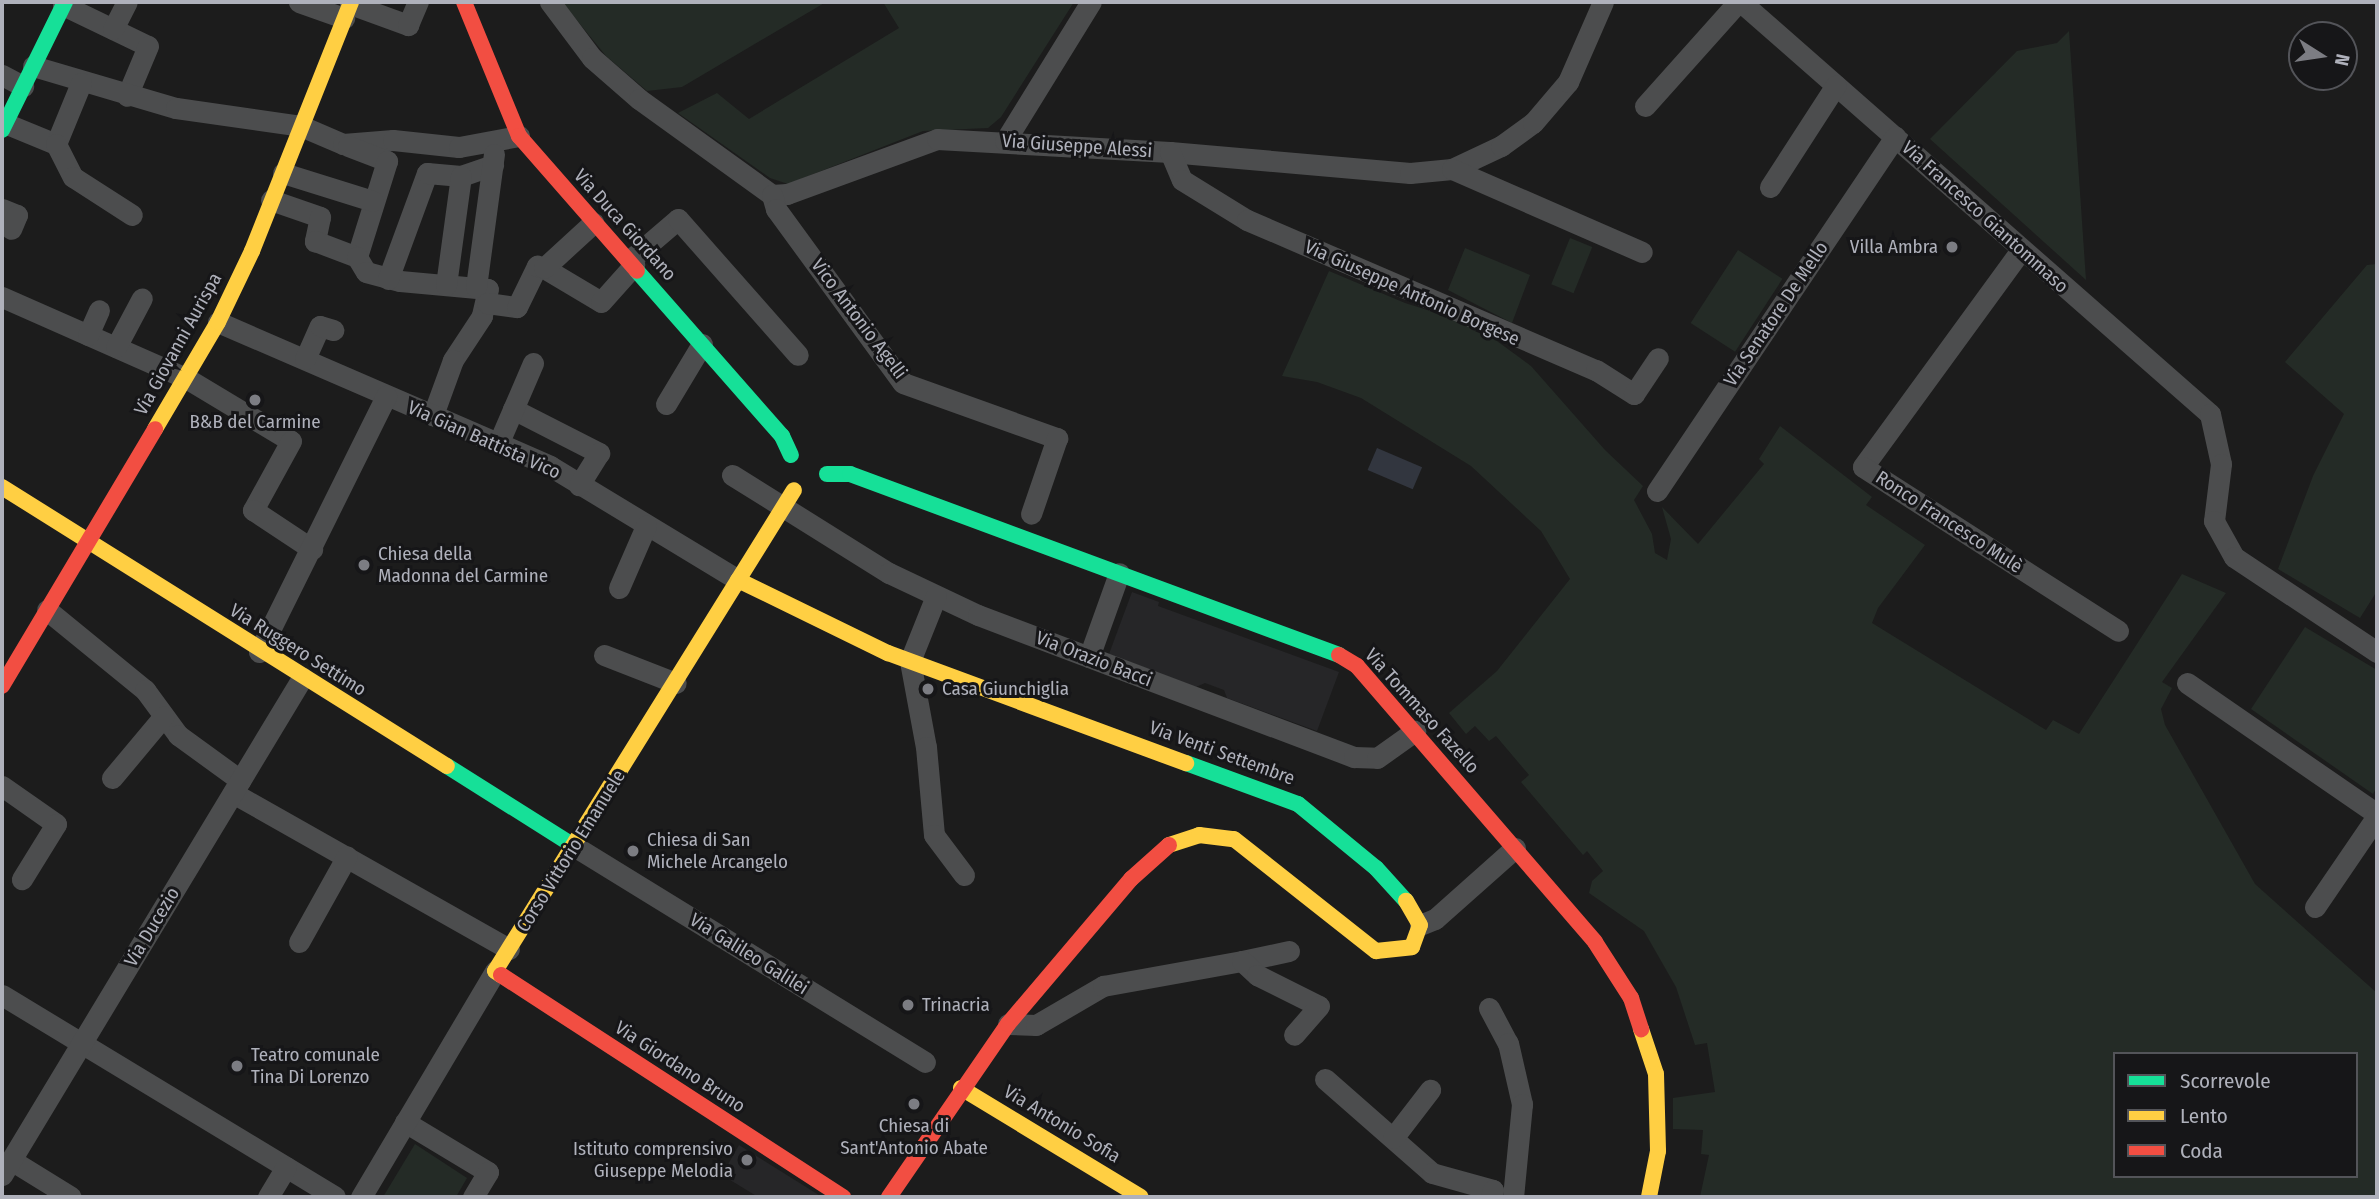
<!DOCTYPE html>
<html>
<head>
<meta charset="utf-8">
<style>
	body { margin:0 }
	#map { position:relative; width:2379px; height:1199px; overflow:hidden; background:#1c1c1c; font-family:"Fira Sans Condensed",sans-serif }
	div>[style] { position:absolute }
	[style*='--x'] { left:calc(var(--x)*1px); top:calc(var(--y)*1px); width:calc(var(--w)*1px); rotate:calc(var(--a)*1deg) }
	.built>* { inset:0; background:#262628 }
	.green>* { inset:0; background:#242b26; transform-origin:0 0 }
	.water>* { inset:0; background:#32363f; transform-origin:0 0 }
	.street>* { height:21px; margin:-10.5px; padding:0 10.5px; transform-origin:10.5px; border-radius:10.5px; background:#4c4d4e }
	.fast>* { height:16px; margin:-8px; padding:0 8px; transform-origin:8px; border-radius:8px; background:#16e098 }
	.slow>* { height:16px; margin:-8px; padding:0 8px; transform-origin:8px; border-radius:8px; background:#ffcf43 }
	.jam>* { height:16px; margin:-8px; padding:0 8px; transform-origin:8px; border-radius:8px; background:#f24e42 }
	.dots>* { width:19px; height:19px; translate:-50% -50%; box-sizing:border-box; border:4px solid #161618; border-radius:50% }
	span { translate:-50% -50%; white-space:nowrap; text-align:center; line-height:1.15; -webkit-text-stroke:6px #161618; paint-order:stroke }
	.street-label { font-size:19px; color:#afb1bb }
	.poi-label { font-size:19px; color:#afb1bb }
	.right { translate:-100% -50%; text-align:right }
	.left { translate:0 -50%; text-align:left }
	.frame { position:absolute; inset:0; border:4px solid #afb1bb; pointer-events:none }
	.legend { position:absolute; left:2113px; top:1052px; width:245px; height:126px; box-sizing:border-box; background:#161618; border:2px solid #535459; margin:0; padding:9px 12px; list-style:none; font-size:21px; color:#afb1bb }
	.legend li { display:flex; align-items:center; gap:14px; height:35px }
	.legend b { width:35px; border:2px solid #535459 }
	.north { position:absolute; left:2288px; top:21px; width:70px; height:70px; box-sizing:border-box; background:#161618; border:2px solid #535459; border-radius:50%; rotate:102deg; font-size:19px; font-weight:700; line-height:28px; text-align:center; color:#afb1bb }
	.north::after { content:''; display:block; margin:auto; width:24px; height:32px; background:#7c7d83; clip-path:polygon(50% 0,100% 100%,50% 72%,0 100%) }
</style>
</head>
<body>
<div id="map">
	<div class="built">
		<i style="clip-path:polygon(1132px 592px,1159px 602px,1158px 606px,1339px 672px,1317px 731px,1227px 698px,1224px 690px,1205px 683px,1196px 687px,1109px 654px)"></i>
		<i style="clip-path:polygon(739px 1145px,822px 1197px,758px 1197px,722px 1175px)"></i>
	</div>
	<div class="green">
		<i style="clip-path:polygon(562px 2px,826px 2px,682px 87px,647px 91px,606px 56px)"></i>
		<i style="clip-path:polygon(883px 2px,1074px 2px,1001px 117px,988px 128px,923px 131px,788px 184px,770px 178px,678px 113px,717px 93px,749px 119px,899px 28px)"></i>
		<i style="clip-path:polygon(2069px 31px,2086px 280px,1930px 139px,2017px 51px,2057px 43px)"></i>
		<i style="left:1570px;top:238px;width:24px;height:50px;rotate:22deg"></i>
		<i style="clip-path:polygon(1465px 248px,1530px 275px,1512px 323px,1448px 290px)"></i>
		<i style="left:1738px;top:250px;width:53px;height:87px;rotate:33deg"></i>
		<i style="clip-path:polygon(2377px 264px,2377px 591px,2360px 618px,2278px 569px,2313px 476px,2344px 414px,2285px 362px,2367px 265px)"></i>
		<i style="clip-path:polygon(evenodd,1329px 271px,1405px 303px,1456px 319px,1486px 333px,1531px 366px,1605px 450px,1643px 486px,1634px 500px,1652px 534px,1655px 553px,1667px 560px,1671px 539px,1662px 507px,1698px 544px,1764px 464px,1759px 459px,1780px 426px,1872px 497px,1866px 505px,1925px 545px,1878px 608px,1872px 623px,2046px 730px,2053px 720px,2079px 734px,2182px 574px,2226px 593px,2162px 682px,2172px 688px,2161px 709px,2165px 725px,2255px 884px,2377px 993px,2377px 1197px,1700px 1197px,1709px 1155px,1701px 1154px,1703px 1130px,1673px 1129px,1673px 1098px,1715px 1092px,1707px 1043px,1695px 1045px,1676px 987px,1644px 931px,1589px 893px,1592px 881px,1603px 871px,1587px 851px,1583px 855px,1521px 782px,1529px 775px,1496px 736px,1489px 741px,1475px 726px,1466px 734px,1449px 713px,1497px 671px,1570px 579px,1541px 531px,1471px 466px,1361px 398px,1317px 382px,1282px 376px,1329px 271px,2115px 1054px,2356px 1054px,2356px 1176px,2115px 1176px,2115px 1054px)"></i>
		<i style="clip-path:polygon(2305px 627px,2377px 670px,2377px 787px,2373px 794px,2251px 709px)"></i>
		<i style="clip-path:polygon(415px 1144px,467px 1178px,456px 1197px,383px 1197px)"></i>
	</div>
	<div class="water">
		<i style="left:1377px;top:448px;width:49px;height:24px;rotate:23deg"></i>
	</div>
	<div class="street">
		<i style="--x:299;--y:2;--w:48;--a:19.6"></i>
		<i style="--x:550;--y:2;--w:70;--a:53.1"></i>
		<i style="--x:592;--y:58;--w:62;--a:41.1"></i>
		<i style="--x:639;--y:99;--w:164;--a:35.8"></i>
		<i style="--x:772;--y:195;--w:15;--a:-4"></i>
		<i style="--x:787;--y:194;--w:160;--a:-20.1"></i>
		<i style="--x:937;--y:139;--w:233;--a:3.2"></i>
		<i style="--x:1170;--y:152;--w:241;--a:5"></i>
		<i style="--x:1410;--y:173;--w:42;--a:-5.4"></i>
		<i style="--x:1452;--y:169;--w:54;--a:-25.1"></i>
		<i style="--x:1501;--y:146;--w:39;--a:-36"></i>
		<i style="--x:1533;--y:123;--w:54;--a:-49.5"></i>
		<i style="--x:1568;--y:82;--w:87;--a:-66.4"></i>
		<i style="--x:1741;--y:2;--w:624;--a:41.3"></i>
		<i style="--x:2210;--y:414;--w:51;--a:77.6"></i>
		<i style="--x:2221;--y:464;--w:57;--a:97"></i>
		<i style="--x:2214;--y:521;--w:41;--a:60.9"></i>
		<i style="--x:2234;--y:557;--w:172;--a:33.6"></i>
		<i style="--x:350;--y:4;--w:62;--a:19.9"></i>
		<i style="--x:408;--y:25;--w:25;--a:-67"></i>
		<i style="--x:63;--y:5;--w:94;--a:25.8"></i>
		<i style="--x:148;--y:46;--w:54;--a:112.8"></i>
		<i style="--x:113;--y:29;--w:30;--a:-63"></i>
		<i style="--x:33;--y:66;--w:149;--a:16.4"></i>
		<i style="--x:176;--y:108;--w:126;--a:8.2"></i>
		<i style="--x:301;--y:126;--w:46;--a:23.2"></i>
		<i style="--x:343;--y:144;--w:50;--a:-4.6"></i>
		<i style="--x:393;--y:140;--w:66;--a:6.1"></i>
		<i style="--x:459;--y:147;--w:61;--a:-10.4"></i>
		<i style="--x:2;--y:75;--w:24;--a:28"></i>
		<i style="--x:1645;--y:106;--w:140;--a:-48.2"></i>
		<i style="--x:2;--y:122;--w:58;--a:22.2"></i>
		<i style="--x:56;--y:144;--w:66;--a:-67.7"></i>
		<i style="--x:1005;--y:141;--w:163;--a:-58.3"></i>
		<i style="--x:56;--y:144;--w:37;--a:63"></i>
		<i style="--x:73;--y:177;--w:70;--a:32.8"></i>
		<i style="--x:348;--y:146;--w:42;--a:21"></i>
		<i style="--x:387;--y:161;--w:101;--a:107.4"></i>
		<i style="--x:1170;--y:152;--w:30;--a:67"></i>
		<i style="--x:1182;--y:180;--w:76;--a:31.6"></i>
		<i style="--x:1247;--y:220;--w:380;--a:23.3"></i>
		<i style="--x:1596;--y:370;--w:45;--a:32.3"></i>
		<i style="--x:1634;--y:394;--w:43;--a:-56.3"></i>
		<i style="--x:1452;--y:169;--w:207;--a:23.6"></i>
		<i style="--x:283;--y:173;--w:94;--a:17.3"></i>
		<i style="--x:1770;--y:187;--w:121;--a:-57.1"></i>
		<i style="--x:772;--y:195;--w:15;--a:74"></i>
		<i style="--x:776;--y:209;--w:215;--a:53.9"></i>
		<i style="--x:903;--y:383;--w:164;--a:19.7"></i>
		<i style="--x:1057;--y:438;--w:80;--a:108.9"></i>
		<i style="--x:271;--y:200;--w:52;--a:19.1"></i>
		<i style="--x:320;--y:217;--w:25;--a:102"></i>
		<i style="--x:315;--y:241;--w:45;--a:20.9"></i>
		<i style="--x:357;--y:257;--w:17;--a:59"></i>
		<i style="--x:366;--y:272;--w:35;--a:15"></i>
		<i style="--x:400;--y:281;--w:88;--a:5.2"></i>
		<i style="--x:488;--y:289;--w:28;--a:103"></i>
		<i style="--x:482;--y:316;--w:53;--a:123.4"></i>
		<i style="--x:453;--y:360;--w:59;--a:110"></i>
		<i style="--x:2;--y:209;--w:16;--a:22"></i>
		<i style="--x:17;--y:215;--w:15;--a:113"></i>
		<i style="--x:2021;--y:250;--w:268;--a:126.1"></i>
		<i style="--x:1863;--y:467;--w:303;--a:32.7"></i>
		<i style="--x:630;--y:260;--w:63;--a:-40.5"></i>
		<i style="--x:678;--y:219;--w:181;--a:48.6"></i>
		<i style="--x:544;--y:268;--w:66;--a:30.8"></i>
		<i style="--x:601;--y:302;--w:50;--a:-48.3"></i>
		<i style="--x:388;--y:279;--w:113;--a:-69.8"></i>
		<i style="--x:427;--y:173;--w:34;--a:5"></i>
		<i style="--x:461;--y:176;--w:34;--a:-19"></i>
		<i style="--x:446;--y:285;--w:110;--a:-82.2"></i>
		<i style="--x:476;--y:287;--w:134;--a:-82.3"></i>
		<i style="--x:2;--y:297;--w:201;--a:23.8"></i>
		<i style="--x:186;--y:378;--w:122;--a:31"></i>
		<i style="--x:291;--y:441;--w:79;--a:118.8"></i>
		<i style="--x:253;--y:510;--w:71;--a:33.5"></i>
		<i style="--x:487;--y:303;--w:30;--a:8"></i>
		<i style="--x:517;--y:307;--w:46;--a:-64"></i>
		<i style="--x:537;--y:266;--w:7;--a:16"></i>
		<i style="--x:544;--y:268;--w:67;--a:-42.6"></i>
		<i style="--x:218;--y:322;--w:362;--a:23.4"></i>
		<i style="--x:550;--y:466;--w:220;--a:31.2"></i>
		<i style="--x:88;--y:335;--w:27;--a:-66"></i>
		<i style="--x:116;--y:347;--w:55;--a:-62"></i>
		<i style="--x:305;--y:359;--w:36;--a:-66"></i>
		<i style="--x:320;--y:326;--w:14;--a:17"></i>
		<i style="--x:666;--y:404;--w:70;--a:-59"></i>
		<i style="--x:513;--y:409;--w:97;--a:27.1"></i>
		<i style="--x:599;--y:453;--w:38;--a:122"></i>
		<i style="--x:499;--y:442;--w:86;--a:-66.7"></i>
		<i style="--x:732;--y:475;--w:185;--a:32"></i>
		<i style="--x:889;--y:573;--w:98;--a:25.3"></i>
		<i style="--x:978;--y:615;--w:402;--a:20.7"></i>
		<i style="--x:1354;--y:757;--w:23;--a:2"></i>
		<i style="--x:1377;--y:758;--w:47;--a:-35.4"></i>
		<i style="--x:1657;--y:491;--w:427;--a:-56.1"></i>
		<i style="--x:619;--y:588;--w:68;--a:-66.5"></i>
		<i style="--x:936;--y:596;--w:70;--a:111.8"></i>
		<i style="--x:910;--y:661;--w:87;--a:79.5"></i>
		<i style="--x:926;--y:747;--w:88;--a:84.8"></i>
		<i style="--x:934;--y:835;--w:50;--a:53.1"></i>
		<i style="--x:47;--y:610;--w:127;--a:39.2"></i>
		<i style="--x:145;--y:690;--w:56;--a:53.7"></i>
		<i style="--x:178;--y:735;--w:77;--a:36"></i>
		<i style="--x:259;--y:652;--w:286;--a:-63.6"></i>
		<i style="--x:604;--y:655;--w:77;--a:21.3"></i>
		<i style="--x:1089;--y:657;--w:89;--a:-70.3"></i>
		<i style="--x:2187;--y:683;--w:231;--a:34.6"></i>
		<i style="--x:112;--y:778;--w:80;--a:-50.1"></i>
		<i style="--x:2;--y:786;--w:66;--a:35.1"></i>
		<i style="--x:56;--y:824;--w:65;--a:121.7"></i>
		<i style="--x:233;--y:793;--w:317;--a:29.5"></i>
		<i style="--x:574;--y:846;--w:412;--a:31.6"></i>
		<i style="--x:2315;--y:907;--w:110;--a:-55.7"></i>
		<i style="--x:1420;--y:925;--w:16;--a:-22"></i>
		<i style="--x:1435;--y:919;--w:107;--a:-41.6"></i>
		<i style="--x:299;--y:942;--w:98;--a:-60.8"></i>
		<i style="--x:1242;--y:961;--w:48;--a:-12"></i>
		<i style="--x:2;--y:995;--w:389;--a:31.2"></i>
		<i style="--x:1489;--y:1008;--w:40;--a:62"></i>
		<i style="--x:1508;--y:1043;--w:63;--a:77.1"></i>
		<i style="--x:1522;--y:1104;--w:93;--a:95.5"></i>
		<i style="--x:1008;--y:1024;--w:28;--a:2"></i>
		<i style="--x:1036;--y:1025;--w:78;--a:-30.2"></i>
		<i style="--x:1103;--y:986;--w:141;--a:-10.2"></i>
		<i style="--x:1242;--y:961;--w:21;--a:43"></i>
		<i style="--x:1257;--y:975;--w:69;--a:26.6"></i>
		<i style="--x:1319;--y:1006;--w:38;--a:131"></i>
		<i style="--x:1325;--y:1079;--w:142;--a:41.3"></i>
		<i style="--x:1432;--y:1173;--w:63;--a:15.6"></i>
		<i style="--x:1493;--y:1190;--w:7;--a:106"></i>
		<i style="--x:405;--y:1122;--w:97;--a:31.1"></i>
		<i style="--x:488;--y:1172;--w:29;--a:121"></i>
		<i style="--x:1393;--y:1138;--w:61;--a:-52.4"></i>
		<i style="--x:11;--y:1160;--w:70;--a:31.7"></i>
		<i style="--x:2;--y:1175;--w:581;--a:-58.88"></i>
		<i style="--x:268;--y:1197;--w:35;--a:-59"></i>
		<i style="--x:361;--y:1197;--w:263;--a:-59.3"></i>
	</div>
	<div class="fast">
		<i style="--x:2;--y:130;--w:143;--a:-63.8"></i>
		<i style="--x:637;--y:271;--w:220;--a:48.7"></i>
		<i style="--x:782;--y:436;--w:21;--a:65"></i>
		<i style="--x:827;--y:474;--w:23;--a:0"></i>
		<i style="--x:850;--y:474;--w:521;--a:20.31"></i>
		<i style="--x:1186;--y:763;--w:119;--a:20.1"></i>
		<i style="--x:1298;--y:804;--w:101;--a:39.4"></i>
		<i style="--x:1376;--y:868;--w:45;--a:47.7"></i>
		<i style="--x:447;--y:766;--w:150;--a:32.2"></i>
	</div>
	<div class="slow">
		<i style="--x:155;--y:429;--w:124;--a:-59.5"></i>
		<i style="--x:218;--y:322;--w:79;--a:-64.4"></i>
		<i style="--x:252;--y:251;--w:268;--a:-68.3"></i>
		<i style="--x:2;--y:487;--w:525;--a:32.09"></i>
		<i style="--x:738;--y:580;--w:167;--a:26"></i>
		<i style="--x:888;--y:653;--w:318;--a:20.3"></i>
		<i style="--x:1169;--y:845;--w:32;--a:-18"></i>
		<i style="--x:1199;--y:835;--w:35;--a:7"></i>
		<i style="--x:1234;--y:839;--w:181;--a:38.3"></i>
		<i style="--x:1376;--y:951;--w:36;--a:-6"></i>
		<i style="--x:1412;--y:947;--w:23;--a:-70"></i>
		<i style="--x:1420;--y:925;--w:28;--a:-120"></i>
		<i style="--x:501;--y:975;--w:7;--a:-146"></i>
		<i style="--x:495;--y:971;--w:566;--a:-58.13"></i>
		<i style="--x:1641;--y:1029;--w:47;--a:71.6"></i>
		<i style="--x:1656;--y:1074;--w:77;--a:88.5"></i>
		<i style="--x:1658;--y:1151;--w:47;--a:101.1"></i>
		<i style="--x:961;--y:1088;--w:210;--a:31.2"></i>
	</div>
	<div class="jam">
		<i style="--x:464;--y:2;--w:145;--a:67.7"></i>
		<i style="--x:519;--y:136;--w:179;--a:48.8"></i>
		<i style="--x:1339;--y:655;--w:21;--a:31"></i>
		<i style="--x:1357;--y:666;--w:364;--a:49.2"></i>
		<i style="--x:1595;--y:942;--w:67;--a:57.3"></i>
		<i style="--x:1631;--y:998;--w:33;--a:72"></i>
		<i style="--x:2;--y:686;--w:299;--a:-59.2"></i>
		<i style="--x:501;--y:975;--w:408;--a:33"></i>
		<i style="--x:889;--y:1197;--w:210;--a:-55.5"></i>
		<i style="--x:1008;--y:1024;--w:190;--a:-49.7"></i>
		<i style="--x:1131;--y:879;--w:51;--a:-41.8"></i>
	</div>
	<div class="dots">
		<i style="left:1952px;top:247px;background:#7c7d83"></i>
		<i style="left:255px;top:400px;background:#7c7d83"></i>
		<i style="left:364px;top:565px;background:#7c7d83"></i>
		<i style="left:928px;top:689px;background:#7c7d83"></i>
		<i style="left:633px;top:851px;background:#7c7d83"></i>
		<i style="left:908px;top:1005px;background:#7c7d83"></i>
		<i style="left:237px;top:1066px;background:#7c7d83"></i>
		<i style="left:914px;top:1104px;background:#7c7d83"></i>
		<i style="left:747px;top:1160px;background:#7c7d83"></i>
	</div>
	<div class="street-label">
		<span style="left:1077px;top:146px;rotate:4deg">Via Giuseppe Alessi</span>
		<span style="left:1985px;top:217px;rotate:42deg">Via Francesco Giantommaso</span>
		<span style="left:625px;top:225px;rotate:48deg">Via Duca Giordano</span>
		<span style="left:1412px;top:293px;rotate:24deg">Via Giuseppe Antonio Borgese</span>
		<span style="left:1776px;top:314px;rotate:-56deg">Via Senatore De Mello</span>
		<span style="left:859px;top:319px;rotate:53deg">Vico Antonio Agelli</span>
		<span style="left:178px;top:344px;rotate:-61deg">Via Giovanni Aurispa</span>
		<span style="left:484px;top:440px;rotate:24deg">Via Gian Battista Vico</span>
		<span style="left:1949px;top:522px;rotate:33deg">Ronco Francesco Mulè</span>
		<span style="left:298px;top:650px;rotate:32deg">Via Ruggero Settimo</span>
		<span style="left:1094px;top:659px;rotate:21deg">Via Orazio Bacci</span>
		<span style="left:1422px;top:711px;rotate:48deg">Via Tommaso Fazello</span>
		<span style="left:1222px;top:753px;rotate:20deg">Via Venti Settembre</span>
		<span style="left:571px;top:851px;rotate:-58deg">Corso Vittorio Emanuele</span>
		<span style="left:152px;top:927px;rotate:-59deg">Via Ducezio</span>
		<span style="left:749px;top:954px;rotate:32deg">Via Galileo Galilei</span>
		<span style="left:680px;top:1067px;rotate:33deg">Via Giordano Bruno</span>
		<span style="left:1062px;top:1124px;rotate:31deg">Via Antonio Sofia</span>
	</div>
	<div class="poi-label">
		<span class="right" style="left:1938px;top:247px">Villa Ambra</span>
		<span style="left:255px;top:422px">B&amp;B del Carmine</span>
		<span class="left" style="left:378px;top:565px">Chiesa della<br>Madonna del Carmine</span>
		<span class="left" style="left:942px;top:689px">Casa Giunchiglia</span>
		<span class="left" style="left:647px;top:851px">Chiesa di San<br>Michele Arcangelo</span>
		<span class="left" style="left:922px;top:1005px">Trinacria</span>
		<span class="left" style="left:251px;top:1066px">Teatro comunale<br>Tina Di Lorenzo</span>
		<span style="left:914px;top:1137px">Chiesa di<br>Sant'Antonio Abate</span>
		<span class="right" style="left:733px;top:1160px">Istituto comprensivo<br>Giuseppe Melodia</span>
	</div>
	<div class="frame"></div>
	<ul class="legend">
	<li><b style="height:9px;background:#16e098"></b>Scorrevole</li>
	<li><b style="height:9px;background:#ffcf43"></b>Lento</li>
	<li><b style="height:9px;background:#f24e42"></b>Coda</li>
	</ul>
	<div class="north">N</div>
</div>
</body>
</html>
